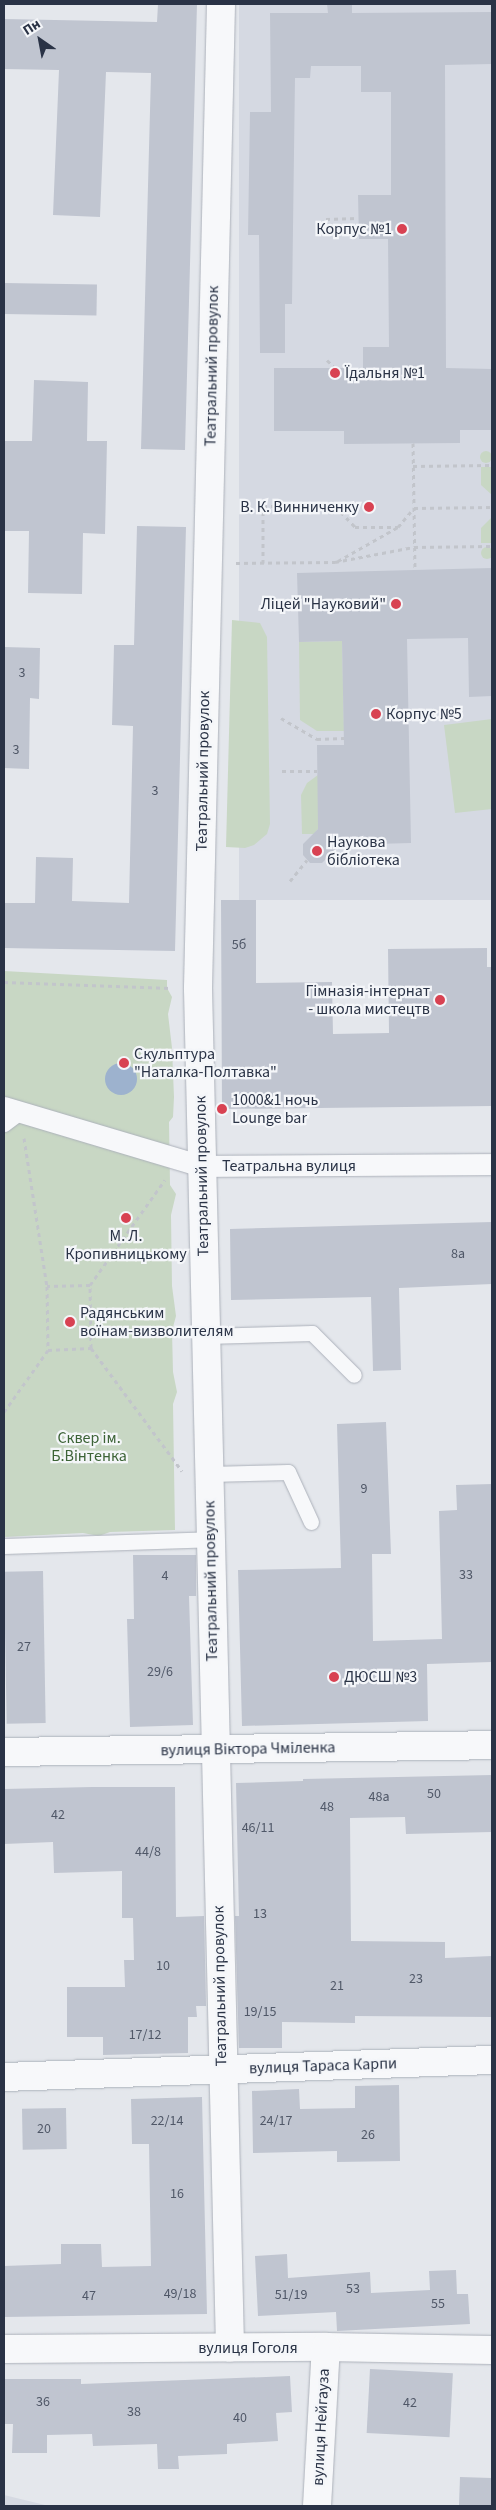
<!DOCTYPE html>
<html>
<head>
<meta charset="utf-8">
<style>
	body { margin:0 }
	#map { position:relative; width:496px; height:2510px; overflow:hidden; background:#e4e7ec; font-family:"Source Sans 3",sans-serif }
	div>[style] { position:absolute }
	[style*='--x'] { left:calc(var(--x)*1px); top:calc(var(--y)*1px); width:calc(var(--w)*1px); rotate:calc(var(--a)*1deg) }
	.built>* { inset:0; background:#d5d9e2; transform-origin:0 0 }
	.green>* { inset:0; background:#c8d7c4 }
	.round { border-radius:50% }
	.water>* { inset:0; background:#9db2ce }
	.building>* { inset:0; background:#c0c5d0; transform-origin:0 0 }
	.path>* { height:3px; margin-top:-1.5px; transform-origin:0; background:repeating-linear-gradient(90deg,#c2c5cb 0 4px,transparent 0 8px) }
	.roads { filter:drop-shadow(0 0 1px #acb1ba) drop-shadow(0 0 1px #acb1ba) }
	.service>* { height:15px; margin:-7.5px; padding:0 7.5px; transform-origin:7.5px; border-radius:7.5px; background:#f7f8fa }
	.pedestrian>* { height:21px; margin:-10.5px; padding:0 10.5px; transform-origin:10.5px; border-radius:10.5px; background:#f7f8fa }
	.minor>* { height:28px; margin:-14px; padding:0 14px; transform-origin:14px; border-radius:14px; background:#f7f8fa }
	.dots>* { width:14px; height:14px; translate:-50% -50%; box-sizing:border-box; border:2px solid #f4f6f9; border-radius:50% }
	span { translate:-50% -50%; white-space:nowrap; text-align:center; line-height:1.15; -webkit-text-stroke:4.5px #f4f6f9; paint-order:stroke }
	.number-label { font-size:14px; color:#505868 }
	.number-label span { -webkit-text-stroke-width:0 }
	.poi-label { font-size:16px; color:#2a3346 }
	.right { translate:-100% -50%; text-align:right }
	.left { translate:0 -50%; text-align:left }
	.street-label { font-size:16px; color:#2a3346 }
	.park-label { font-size:16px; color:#3c6336 }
	.frame { position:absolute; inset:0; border:5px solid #2a3346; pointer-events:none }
	.north { position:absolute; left:15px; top:15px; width:50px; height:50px; -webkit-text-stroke:4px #f4f6f9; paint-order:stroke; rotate:327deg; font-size:14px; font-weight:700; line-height:20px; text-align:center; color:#2a3346 }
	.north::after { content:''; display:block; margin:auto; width:18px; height:22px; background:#2a3346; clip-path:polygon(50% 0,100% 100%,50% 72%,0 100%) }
</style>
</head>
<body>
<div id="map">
	<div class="built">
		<i style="left:239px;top:4px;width:253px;height:896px"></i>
		<i style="clip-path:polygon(4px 2495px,45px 2505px,45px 2506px,4px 2506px)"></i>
	</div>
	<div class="green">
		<i class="round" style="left:480px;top:451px;width:12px;height:12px"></i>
		<i style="clip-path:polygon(481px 467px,492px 467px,492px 495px,481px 485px)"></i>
		<i style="clip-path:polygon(491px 518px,492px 543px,481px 543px,481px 528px)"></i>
		<i class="round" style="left:481px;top:547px;width:12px;height:12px"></i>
		<i style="clip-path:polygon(232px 620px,260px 623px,267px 637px,270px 824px,267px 834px,254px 845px,245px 848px,226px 847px)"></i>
		<i style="clip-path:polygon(342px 641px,344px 731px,317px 731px,300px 720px,299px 642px)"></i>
		<i style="clip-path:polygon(492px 719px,492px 809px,455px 813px,444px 725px)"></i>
		<i style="clip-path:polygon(318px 775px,318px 829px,314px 834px,302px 834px,301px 795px,307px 783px)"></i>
		<i style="clip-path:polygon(4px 971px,167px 980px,167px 988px,172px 997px,168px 1014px,172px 1048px,174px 1097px,173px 1117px,169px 1122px,170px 1185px,176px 1194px,171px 1215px,172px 1286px,176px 1316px,172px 1331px,173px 1372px,177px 1392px,173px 1404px,175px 1530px,110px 1532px,99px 1536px,83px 1533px,4px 1537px)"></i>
	</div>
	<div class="water">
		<i class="round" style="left:105px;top:1063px;width:32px;height:32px"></i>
	</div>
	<div class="building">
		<i style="clip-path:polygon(158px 4px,197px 4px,185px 450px,141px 449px,151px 73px,106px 72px,100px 217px,53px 215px,59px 70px,4px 69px,4px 19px,157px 22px)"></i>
		<i style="clip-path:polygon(327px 4px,352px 4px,352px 13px,492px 12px,492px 64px,445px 65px,446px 368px,492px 369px,492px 430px,460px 430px,460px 443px,344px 444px,344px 431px,274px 431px,274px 368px,363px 368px,363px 347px,389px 347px,388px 239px,359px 239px,358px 195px,391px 195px,391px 92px,361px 92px,361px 66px,311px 66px,310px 78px,295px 78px,292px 304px,285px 304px,285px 353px,260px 353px,259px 235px,248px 235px,250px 112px,271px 112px,270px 13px,328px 13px)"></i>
		<i style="left:4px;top:283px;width:93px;height:31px;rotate:1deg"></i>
		<i style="clip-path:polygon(34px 380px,88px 382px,87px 441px,107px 441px,105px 534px,83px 533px,82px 594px,28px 593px,29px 531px,4px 531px,4px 441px,32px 441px)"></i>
		<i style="clip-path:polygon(137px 526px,186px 527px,175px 951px,4px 948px,4px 903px,35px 903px,36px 857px,73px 858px,72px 901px,129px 903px,133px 726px,112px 725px,114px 645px,134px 645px)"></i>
		<i style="clip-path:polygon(492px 568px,492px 696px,469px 697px,468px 638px,407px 639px,411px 843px,340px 845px,322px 863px,310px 863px,303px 855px,303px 844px,318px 829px,317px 745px,344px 745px,342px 641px,299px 642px,297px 573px)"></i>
		<i style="clip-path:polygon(4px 647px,40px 648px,39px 699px,30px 698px,29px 769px,4px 768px)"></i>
		<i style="clip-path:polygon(221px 900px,256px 900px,256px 983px,332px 982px,333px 1034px,389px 1033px,388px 949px,487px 948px,487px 967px,492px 967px,492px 1106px,222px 1109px)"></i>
		<i style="clip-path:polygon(492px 1222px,492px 1284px,399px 1288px,401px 1370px,373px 1371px,371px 1297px,231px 1300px,230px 1229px)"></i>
		<i style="clip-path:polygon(386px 1422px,391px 1554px,372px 1554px,373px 1641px,442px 1639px,439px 1511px,457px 1510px,456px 1485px,492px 1484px,492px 1662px,427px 1664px,428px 1721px,242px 1726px,238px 1570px,341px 1568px,337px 1424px)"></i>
		<i style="clip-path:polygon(133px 1555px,196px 1555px,196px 1596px,189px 1596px,193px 1725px,130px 1727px,127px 1619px,134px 1619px)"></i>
		<i style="left:43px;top:1571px;width:152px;height:39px;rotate:89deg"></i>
		<i style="clip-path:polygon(492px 1775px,492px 1832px,406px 1834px,405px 1817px,350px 1818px,351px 1941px,445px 1942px,445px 1958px,492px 1956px,492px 2017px,355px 2016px,355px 2023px,282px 2022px,282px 2048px,239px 2048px,235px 1916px,239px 1916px,236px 1783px,303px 1781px,303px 1779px)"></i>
		<i style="clip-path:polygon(92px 1787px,175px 1787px,176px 1917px,204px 1916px,206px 2006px,196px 2006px,197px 2017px,188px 2017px,188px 2053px,103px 2055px,103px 2037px,67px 2037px,67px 1987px,125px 1987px,124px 1960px,134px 1960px,133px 1918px,122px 1918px,122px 1871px,54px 1873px,53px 1842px,4px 1844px,4px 1789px)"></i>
		<i style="clip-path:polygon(399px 2085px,400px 2161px,337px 2162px,337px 2151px,253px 2153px,252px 2091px,299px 2089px,300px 2109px,355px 2108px,355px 2086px)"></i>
		<i style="clip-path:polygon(202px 2097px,207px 2314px,4px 2317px,4px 2266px,61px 2264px,61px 2244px,101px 2244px,102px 2267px,151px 2266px,149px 2144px,132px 2144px,131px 2099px)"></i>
		<i style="left:66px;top:2108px;width:41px;height:44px;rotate:89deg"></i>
		<i style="clip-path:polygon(287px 2254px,288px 2278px,370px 2272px,371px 2293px,430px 2290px,429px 2271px,456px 2270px,457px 2294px,468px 2294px,470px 2324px,337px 2331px,336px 2312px,258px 2316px,255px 2256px)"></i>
		<i style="left:370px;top:2369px;width:83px;height:64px;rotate:3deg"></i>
		<i style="clip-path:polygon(290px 2376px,292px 2412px,276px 2413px,278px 2441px,227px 2444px,227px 2454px,178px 2456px,179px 2469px,158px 2469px,157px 2444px,93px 2446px,92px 2434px,47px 2435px,47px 2453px,12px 2453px,13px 2424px,4px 2424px,4px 2379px,81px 2379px,81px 2384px)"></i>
		<i style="left:460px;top:2477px;width:32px;height:29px;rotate:2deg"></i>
	</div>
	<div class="path">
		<i style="--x:326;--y:219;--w:32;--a:-2"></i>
		<i style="--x:327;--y:360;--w:11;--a:45"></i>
		<i style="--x:413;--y:443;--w:127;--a:89.1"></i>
		<i style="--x:413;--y:466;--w:79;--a:-0.7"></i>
		<i style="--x:338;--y:561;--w:69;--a:-29.5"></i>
		<i style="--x:398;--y:527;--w:25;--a:-50"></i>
		<i style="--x:414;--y:508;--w:78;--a:-0.7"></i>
		<i style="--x:236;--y:563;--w:99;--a:-0.6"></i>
		<i style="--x:335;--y:562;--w:80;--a:-10.8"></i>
		<i style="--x:414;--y:547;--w:78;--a:-0.7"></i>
		<i style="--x:263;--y:563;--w:57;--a:-90"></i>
		<i style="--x:263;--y:506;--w:72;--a:0"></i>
		<i style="--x:335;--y:506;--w:29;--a:46"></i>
		<i style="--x:355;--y:527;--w:43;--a:0"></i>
		<i style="--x:281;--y:718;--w:42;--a:30.3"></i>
		<i style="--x:317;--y:739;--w:27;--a:-2"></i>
		<i style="--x:282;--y:771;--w:35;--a:0"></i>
		<i style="--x:290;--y:881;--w:27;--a:-51"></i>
		<i style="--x:4;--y:982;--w:167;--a:2.1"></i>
		<i style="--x:24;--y:1138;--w:150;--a:81.2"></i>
		<i style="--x:47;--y:1286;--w:64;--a:89.1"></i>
		<i style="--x:48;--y:1350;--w:43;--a:-2.7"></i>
		<i style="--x:91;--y:1348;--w:63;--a:-90.9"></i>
		<i style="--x:90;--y:1285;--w:43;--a:178.7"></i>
		<i style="--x:90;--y:1285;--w:129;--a:-54.5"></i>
		<i style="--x:91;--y:1348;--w:153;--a:53.5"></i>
		<i style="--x:4;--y:1412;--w:76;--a:-54.6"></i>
	</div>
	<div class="roads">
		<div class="service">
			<i style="--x:4;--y:1124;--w:20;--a:-37"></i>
			<i style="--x:206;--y:1336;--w:106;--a:-1.6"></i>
			<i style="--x:312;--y:1333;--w:59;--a:45"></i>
			<i style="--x:209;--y:1474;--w:79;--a:-1.5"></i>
			<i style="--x:288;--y:1472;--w:55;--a:65.3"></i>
			<i style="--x:4;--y:1546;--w:206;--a:-1.9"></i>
		</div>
		<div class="pedestrian">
			<i style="--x:4;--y:1107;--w:207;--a:16.6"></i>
			<i style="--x:202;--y:1166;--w:290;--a:-0.4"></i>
		</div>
		<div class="minor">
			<i style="--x:221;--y:4;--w:985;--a:91.34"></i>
			<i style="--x:198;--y:989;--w:1359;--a:88.65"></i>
			<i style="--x:4;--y:1752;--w:488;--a:-0.8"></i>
			<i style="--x:4;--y:2077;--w:488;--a:-2"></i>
			<i style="--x:4;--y:2349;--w:322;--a:-0.4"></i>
			<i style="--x:326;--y:2347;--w:166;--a:1"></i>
			<i style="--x:317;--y:2506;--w:159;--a:-86.8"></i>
		</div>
	</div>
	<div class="dots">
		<i style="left:402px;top:229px;background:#d84252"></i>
		<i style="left:335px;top:373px;background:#d84252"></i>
		<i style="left:369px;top:507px;background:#d84252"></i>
		<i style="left:396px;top:604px;background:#d84252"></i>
		<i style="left:376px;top:714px;background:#d84252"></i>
		<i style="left:317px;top:851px;background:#d84252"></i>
		<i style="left:440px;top:1000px;background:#d84252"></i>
		<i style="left:124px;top:1063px;background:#d84252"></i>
		<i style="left:222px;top:1109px;background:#d84252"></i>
		<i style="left:126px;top:1218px;background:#d84252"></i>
		<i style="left:70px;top:1322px;background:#d84252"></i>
		<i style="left:334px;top:1677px;background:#d84252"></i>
	</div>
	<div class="number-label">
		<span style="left:22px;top:673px">3</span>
		<span style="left:16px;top:750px">3</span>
		<span style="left:155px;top:791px">3</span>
		<span style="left:239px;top:945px">5б</span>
		<span style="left:458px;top:1254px">8а</span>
		<span style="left:364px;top:1489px">9</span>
		<span style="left:466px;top:1575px">33</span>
		<span style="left:165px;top:1576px">4</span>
		<span style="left:24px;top:1647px">27</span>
		<span style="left:160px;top:1672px">29/6</span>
		<span style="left:434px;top:1794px">50</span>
		<span style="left:379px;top:1797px">48а</span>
		<span style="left:327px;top:1807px">48</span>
		<span style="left:58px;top:1815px">42</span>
		<span style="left:258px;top:1828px">46/11</span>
		<span style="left:148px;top:1852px">44/8</span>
		<span style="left:260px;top:1914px">13</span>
		<span style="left:163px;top:1966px">10</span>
		<span style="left:416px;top:1979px">23</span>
		<span style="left:337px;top:1986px">21</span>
		<span style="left:260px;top:2012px">19/15</span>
		<span style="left:145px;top:2035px">17/12</span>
		<span style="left:167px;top:2121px">22/14</span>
		<span style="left:276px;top:2121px">24/17</span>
		<span style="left:44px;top:2129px">20</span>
		<span style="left:368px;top:2135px">26</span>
		<span style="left:177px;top:2194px">16</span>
		<span style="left:353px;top:2289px">53</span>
		<span style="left:180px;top:2294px">49/18</span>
		<span style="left:291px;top:2295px">51/19</span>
		<span style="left:89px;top:2296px">47</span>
		<span style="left:438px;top:2304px">55</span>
		<span style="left:43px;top:2402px">36</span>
		<span style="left:410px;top:2403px">42</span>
		<span style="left:134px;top:2412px">38</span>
		<span style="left:240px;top:2418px">40</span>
	</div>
	<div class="poi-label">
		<span class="right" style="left:392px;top:229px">Корпус №1</span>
		<span class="left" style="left:345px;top:373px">Їдальня №1</span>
		<span class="right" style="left:359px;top:507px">В. К. Винниченку</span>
		<span class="right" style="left:386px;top:604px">Ліцей "Науковий"</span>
		<span class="left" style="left:386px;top:714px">Корпус №5</span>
		<span class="left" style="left:327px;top:851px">Наукова<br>бібліотека</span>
		<span class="right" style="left:430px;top:1000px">Гімназія-інтернат<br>- школа мистецтв</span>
		<span class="left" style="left:134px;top:1063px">Скульптура<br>"Наталка-Полтавка"</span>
		<span class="left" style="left:232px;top:1109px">1000&amp;1 ночь<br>Lounge bar</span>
		<span style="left:126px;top:1245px">М. Л.<br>Кропивницькому</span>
		<span class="left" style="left:80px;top:1322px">Радянським<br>воїнам-визволителям</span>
		<span class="left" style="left:344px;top:1677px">ДЮСШ №3</span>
	</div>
	<div class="street-label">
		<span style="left:212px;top:366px;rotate:-89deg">Театральний провулок</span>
		<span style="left:203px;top:771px;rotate:-89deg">Театральний провулок</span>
		<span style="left:289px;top:1166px">Театральна вулиця</span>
		<span style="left:202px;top:1176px;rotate:-91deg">Театральний провулок</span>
		<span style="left:211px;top:1581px;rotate:-91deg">Театральний провулок</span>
		<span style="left:248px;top:1749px;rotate:-1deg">вулиця Віктора Чміленка</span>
		<span style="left:220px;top:1986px;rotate:-91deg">Театральний провулок</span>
		<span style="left:323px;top:2066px;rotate:-2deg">вулиця Тараса Карпи</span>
		<span style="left:248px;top:2348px">вулиця Гоголя</span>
		<span style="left:321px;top:2427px;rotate:-87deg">вулиця Нейгауза</span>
	</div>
	<div class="park-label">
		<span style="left:89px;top:1447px">Сквер ім.<br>Б.Вінтенка</span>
	</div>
	<div class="frame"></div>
	<div class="north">Пн</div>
</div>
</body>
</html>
